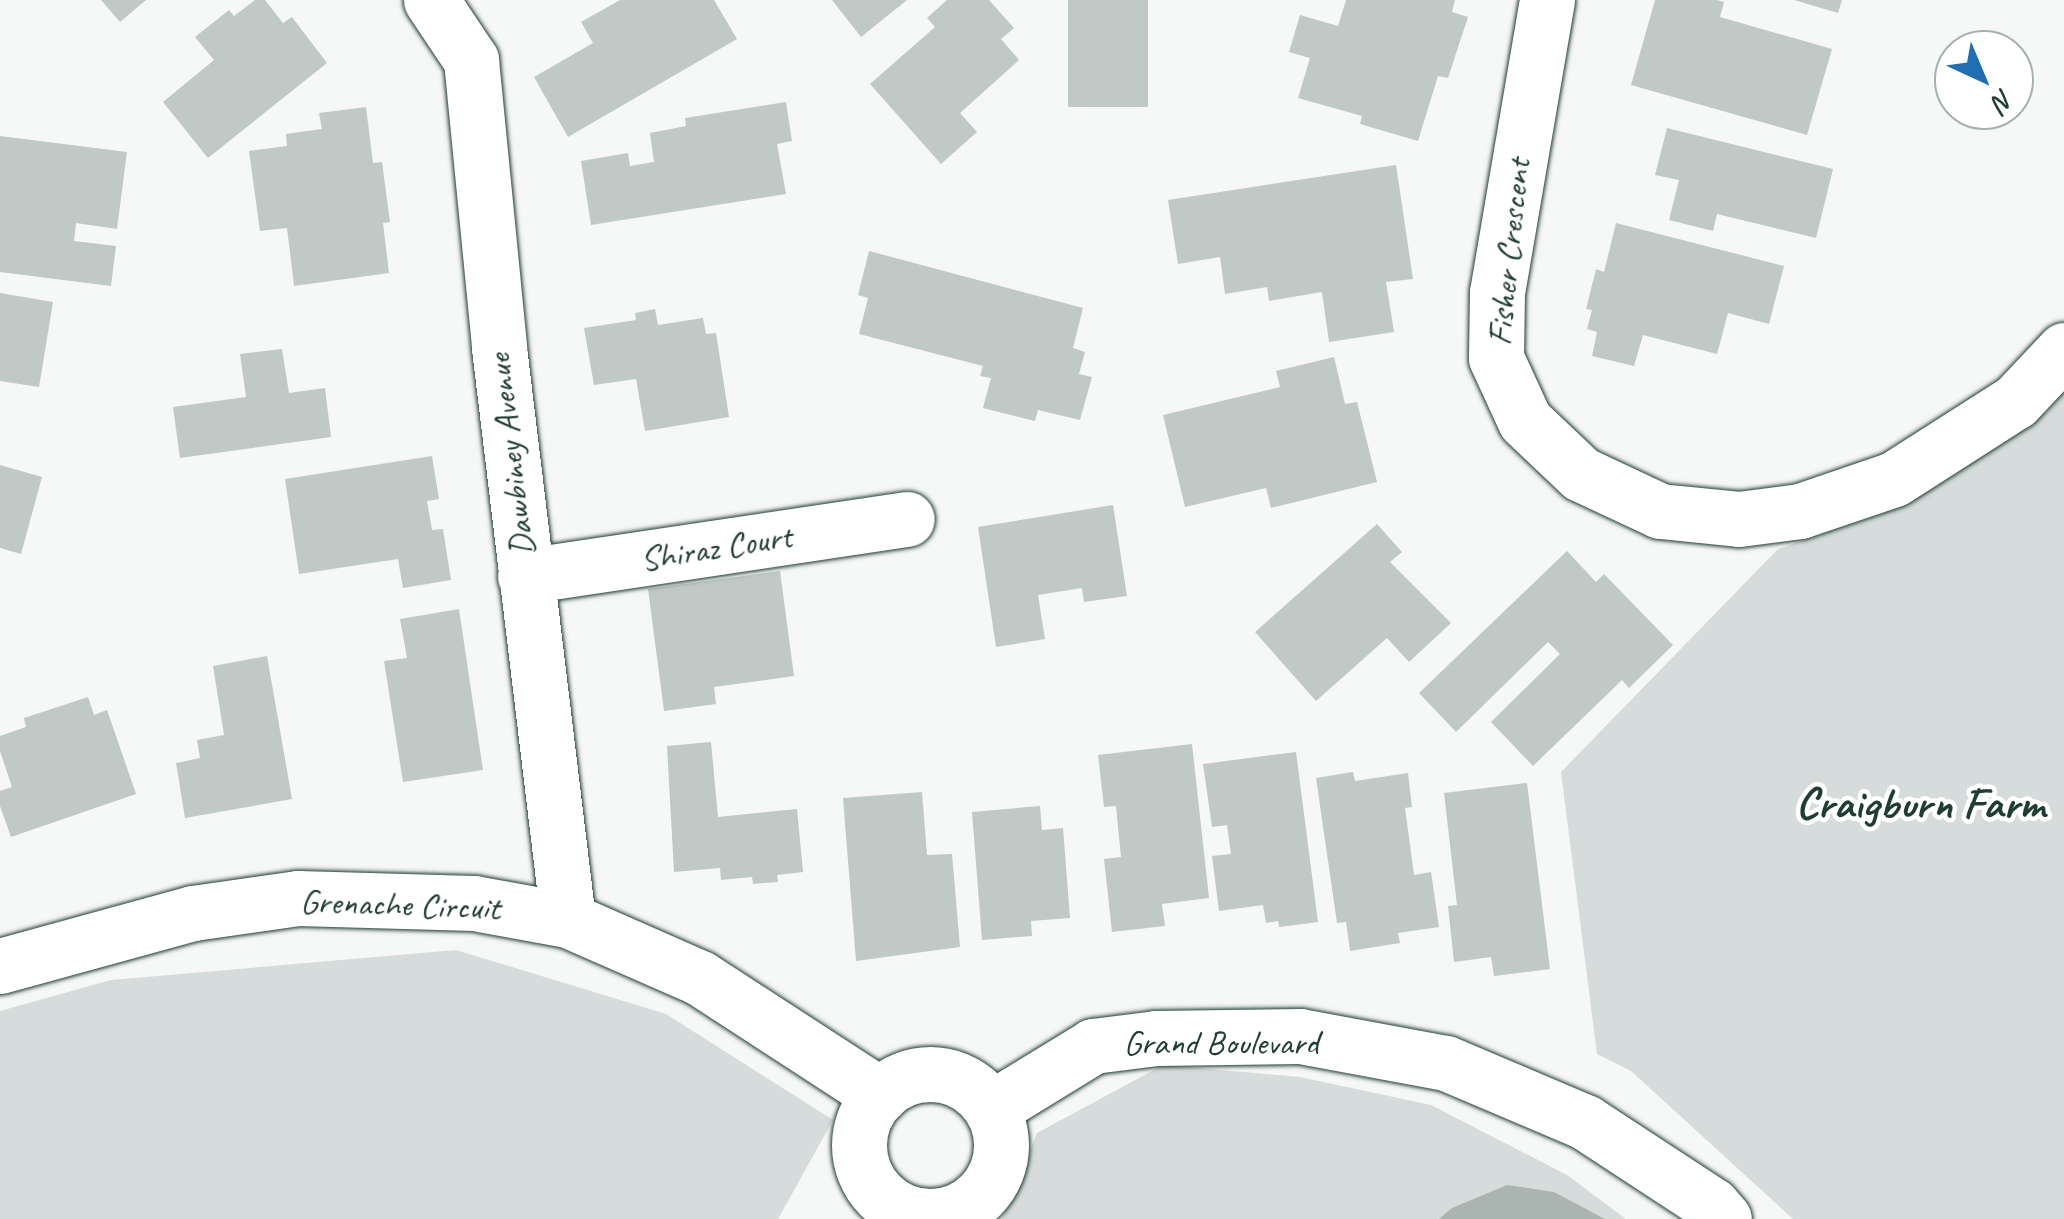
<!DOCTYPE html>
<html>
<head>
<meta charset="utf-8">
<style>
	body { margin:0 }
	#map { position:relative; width:2064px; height:1219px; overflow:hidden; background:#f6f7f7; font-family:Caveat,sans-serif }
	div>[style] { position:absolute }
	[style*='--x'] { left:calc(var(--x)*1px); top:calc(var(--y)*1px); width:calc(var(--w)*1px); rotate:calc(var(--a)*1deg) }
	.green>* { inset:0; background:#d6dcdb }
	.water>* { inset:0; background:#aab5b1 }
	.building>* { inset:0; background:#c0c9c6; transform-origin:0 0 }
	.roads { filter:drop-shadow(0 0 2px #1f3d34) drop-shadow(0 0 2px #1f3d34) }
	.minor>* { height:55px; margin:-27.5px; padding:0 27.5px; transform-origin:27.5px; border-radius:27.5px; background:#fff }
	.minor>.ring { margin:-27.5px; padding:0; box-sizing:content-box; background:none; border:55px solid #fff; border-radius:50% }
	span { translate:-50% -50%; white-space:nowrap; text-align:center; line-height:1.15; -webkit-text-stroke:9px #fff; paint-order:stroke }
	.street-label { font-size:35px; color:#1f3d34 }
	.district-label { font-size:45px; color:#1f3d34; font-weight:700 }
	.north { position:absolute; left:1934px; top:30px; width:100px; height:100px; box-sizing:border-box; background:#fff; border:2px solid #a5b1ae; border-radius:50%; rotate:136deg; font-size:28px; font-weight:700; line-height:40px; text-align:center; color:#1f3d34 }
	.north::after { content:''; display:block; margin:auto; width:35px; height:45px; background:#1f6fb2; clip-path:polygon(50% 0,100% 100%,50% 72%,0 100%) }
</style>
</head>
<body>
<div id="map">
	<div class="green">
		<i style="clip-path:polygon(2064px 389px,2064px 1219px,1793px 1219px,1631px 1071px,1597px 1054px,1561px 772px,1778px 549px,1892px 510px,2047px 412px)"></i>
		<i style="clip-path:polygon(456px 950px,666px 1014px,833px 1120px,778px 1219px,0 1219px,0 1011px,111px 980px)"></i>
		<i style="clip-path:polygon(1163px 1065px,1300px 1077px,1431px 1105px,1567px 1175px,1626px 1219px,1002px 1219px,1037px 1133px)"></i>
	</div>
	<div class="water">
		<i style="clip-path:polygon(1507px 1185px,1554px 1192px,1605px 1219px,1439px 1219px,1452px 1208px)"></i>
	</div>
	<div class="building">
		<i style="clip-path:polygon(101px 0,146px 0,120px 22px)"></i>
		<i style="clip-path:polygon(255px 0,265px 0,283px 23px,292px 17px,327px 63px,208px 158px,163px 102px,214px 60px,195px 37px,229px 10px,234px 16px)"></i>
		<i style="clip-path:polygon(620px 0,714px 0,737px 39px,568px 137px,534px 77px,593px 43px,581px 22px)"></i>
		<i style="clip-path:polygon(832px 0,907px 0,861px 37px)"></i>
		<i style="clip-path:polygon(947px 0,989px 0,1014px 28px,1001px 39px,1019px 60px,960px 113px,977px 132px,941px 164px,870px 84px,935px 27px,927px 18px)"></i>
		<i style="left:1068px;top:0;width:80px;height:107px"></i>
		<i style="clip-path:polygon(1346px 0,1455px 0,1452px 12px,1468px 17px,1448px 78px,1438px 76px,1418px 141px,1360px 124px,1362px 116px,1298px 98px,1310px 58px,1289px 52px,1300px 15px,1338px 26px)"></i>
		<i style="clip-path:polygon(1655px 0,1717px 0,1724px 2px,1720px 17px,1832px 49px,1807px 135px,1631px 85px)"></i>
		<i style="clip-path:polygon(1794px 0,1842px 0,1838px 13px)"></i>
		<i style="clip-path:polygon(786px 102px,792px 141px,777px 144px,786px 194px,591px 225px,581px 161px,628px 153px,630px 166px,654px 162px,650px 133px,686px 126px,685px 118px)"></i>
		<i style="clip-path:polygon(366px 107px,373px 163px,382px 162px,390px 222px,383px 223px,389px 273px,294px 286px,287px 228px,260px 231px,249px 151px,287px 146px,286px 134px,322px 129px,319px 113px)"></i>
		<i style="clip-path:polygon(1667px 128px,1833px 169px,1816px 238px,1717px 214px,1713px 231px,1669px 220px,1679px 180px,1655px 175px)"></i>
		<i style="clip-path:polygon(0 136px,127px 152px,117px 229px,76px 223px,74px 241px,116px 246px,111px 286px,0 272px)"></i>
		<i style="clip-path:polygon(1396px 165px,1413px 279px,1386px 282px,1394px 332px,1329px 342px,1322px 292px,1269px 301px,1267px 287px,1225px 294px,1220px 257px,1178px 264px,1168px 200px)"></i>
		<i style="clip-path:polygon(1616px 223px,1784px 266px,1769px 324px,1728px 313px,1717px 354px,1643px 335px,1634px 366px,1592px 356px,1597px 332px,1587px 329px,1592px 310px,1586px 309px,1596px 269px,1604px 272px)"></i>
		<i style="clip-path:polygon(869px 251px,1083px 308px,1073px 348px,1085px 352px,1079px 374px,1092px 377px,1080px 420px,1038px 410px,1035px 421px,983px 408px,991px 378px,980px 376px,983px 366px,859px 334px,868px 298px,858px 295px)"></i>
		<i style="clip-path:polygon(0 293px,53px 302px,39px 387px,0 381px)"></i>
		<i style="clip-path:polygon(655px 309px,658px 325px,703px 318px,706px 334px,716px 333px,729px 417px,645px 431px,636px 379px,594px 385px,584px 328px,636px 320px,635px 313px)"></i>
		<i style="clip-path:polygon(282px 349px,289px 393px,325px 388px,331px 437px,180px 458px,173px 407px,246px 397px,240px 354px)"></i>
		<i style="clip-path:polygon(1334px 357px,1345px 404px,1357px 402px,1377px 482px,1271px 508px,1266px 488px,1185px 507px,1163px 415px,1280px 387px,1276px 371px)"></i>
		<i style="clip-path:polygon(432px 456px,439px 499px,427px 501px,432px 530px,443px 529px,451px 580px,403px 588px,398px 559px,299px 574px,285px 479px)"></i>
		<i style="clip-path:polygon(0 465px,42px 477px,21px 554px,0 548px)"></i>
		<i style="clip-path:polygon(1113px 505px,1127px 596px,1084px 602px,1082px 588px,1038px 595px,1045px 639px,996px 647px,978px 527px)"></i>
		<i style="clip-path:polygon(1377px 524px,1402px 552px,1390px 562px,1451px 623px,1409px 662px,1387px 638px,1316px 701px,1255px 632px)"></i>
		<i style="clip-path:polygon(1567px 551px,1596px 582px,1604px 574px,1673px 645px,1629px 688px,1622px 680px,1533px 766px,1491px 722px,1560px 654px,1548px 642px,1456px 732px,1419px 693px)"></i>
		<i style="clip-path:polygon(780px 571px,794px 676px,714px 687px,716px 704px,664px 711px,648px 589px)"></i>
		<i style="clip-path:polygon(459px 609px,483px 770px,403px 782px,384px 661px,407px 658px,400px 619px)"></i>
		<i style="clip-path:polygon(267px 656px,292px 799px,185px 818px,176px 763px,200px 758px,197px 740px,224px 735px,213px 666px)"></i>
		<i style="clip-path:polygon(88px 697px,94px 715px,107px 710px,136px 794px,11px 837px,0 806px,0 791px,12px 787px,0 751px,0 736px,26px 727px,24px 718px)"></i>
		<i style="clip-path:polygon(711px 742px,718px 817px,797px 809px,803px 872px,777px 875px,778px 882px,753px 884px,752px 877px,721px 880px,720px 868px,674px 872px,667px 746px)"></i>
		<i style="clip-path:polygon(1192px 744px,1209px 898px,1162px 904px,1165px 926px,1112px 932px,1104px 859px,1121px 857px,1116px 806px,1104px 807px,1098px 755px)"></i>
		<i style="clip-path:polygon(1296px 752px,1318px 922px,1279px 927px,1278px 921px,1266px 923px,1263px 905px,1219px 911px,1212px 856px,1231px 854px,1227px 825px,1212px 827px,1203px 764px)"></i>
		<i style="clip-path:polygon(1353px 772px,1355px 781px,1408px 773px,1412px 807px,1405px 808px,1414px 875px,1431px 872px,1439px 927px,1398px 933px,1400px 943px,1350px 951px,1346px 922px,1337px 923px,1316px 778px)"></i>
		<i style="clip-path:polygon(1527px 783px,1550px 969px,1494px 976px,1491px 957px,1454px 962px,1448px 906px,1457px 905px,1444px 793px)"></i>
		<i style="clip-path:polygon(922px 792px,927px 855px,952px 854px,960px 947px,856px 961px,843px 798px)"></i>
		<i style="clip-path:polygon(1040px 806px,1042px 830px,1063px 828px,1070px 918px,1031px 921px,1032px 936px,982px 940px,972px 812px)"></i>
	</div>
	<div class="roads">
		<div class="minor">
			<i style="--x:431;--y:0;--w:72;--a:56.3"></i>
			<i style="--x:471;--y:60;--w:289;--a:84.4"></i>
			<i style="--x:499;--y:348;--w:576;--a:83.12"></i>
			<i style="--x:1547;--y:0;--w:297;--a:99.7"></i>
			<i style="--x:1497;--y:293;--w:65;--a:90.9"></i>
			<i style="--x:1496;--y:358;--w:69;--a:65.3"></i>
			<i style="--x:1525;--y:421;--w:77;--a:43.4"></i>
			<i style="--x:1581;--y:474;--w:87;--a:25.1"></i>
			<i style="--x:1660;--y:511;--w:79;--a:5.8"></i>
			<i style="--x:1739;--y:519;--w:62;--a:-7.5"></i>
			<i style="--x:1800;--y:511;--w:99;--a:-18.8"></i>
			<i style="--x:1894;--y:479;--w:145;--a:-32.6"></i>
			<i style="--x:2016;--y:401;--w:70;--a:-46.7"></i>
			<i style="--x:525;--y:576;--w:386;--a:-8.5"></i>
			<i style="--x:0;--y:966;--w:200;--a:-15.4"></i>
			<i style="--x:193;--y:913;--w:106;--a:-8.1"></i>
			<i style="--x:298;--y:898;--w:176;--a:1.6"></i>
			<i style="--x:474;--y:903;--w:96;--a:10.3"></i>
			<i style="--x:568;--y:920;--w:144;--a:23.7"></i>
			<i style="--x:700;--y:978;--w:215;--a:33"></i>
			<i class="ring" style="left:859px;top:1074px;width:87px;height:87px"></i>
			<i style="--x:992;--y:1108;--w:119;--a:-31.5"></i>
			<i style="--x:1093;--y:1046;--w:64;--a:-7.2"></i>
			<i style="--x:1156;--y:1038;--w:144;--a:-0.8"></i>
			<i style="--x:1300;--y:1036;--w:148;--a:10.5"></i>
			<i style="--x:1446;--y:1063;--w:151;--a:23"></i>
			<i style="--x:1585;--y:1122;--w:152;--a:33.2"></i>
			<i style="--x:1712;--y:1205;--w:18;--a:49"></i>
		</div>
	</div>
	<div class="street-label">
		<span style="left:1509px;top:252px;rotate:-84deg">Fisher Crescent</span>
		<span style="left:511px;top:455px;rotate:-97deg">Dawbiney Avenue</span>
		<span style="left:716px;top:548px;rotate:-9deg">Shiraz Court</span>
		<span style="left:400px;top:905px;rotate:2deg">Grenache Circuit</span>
		<span style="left:1221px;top:1043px">Grand Boulevard</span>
	</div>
	<div class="district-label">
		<span style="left:1920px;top:804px">Craigburn Farm</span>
	</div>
	<div class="north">N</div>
</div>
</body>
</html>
